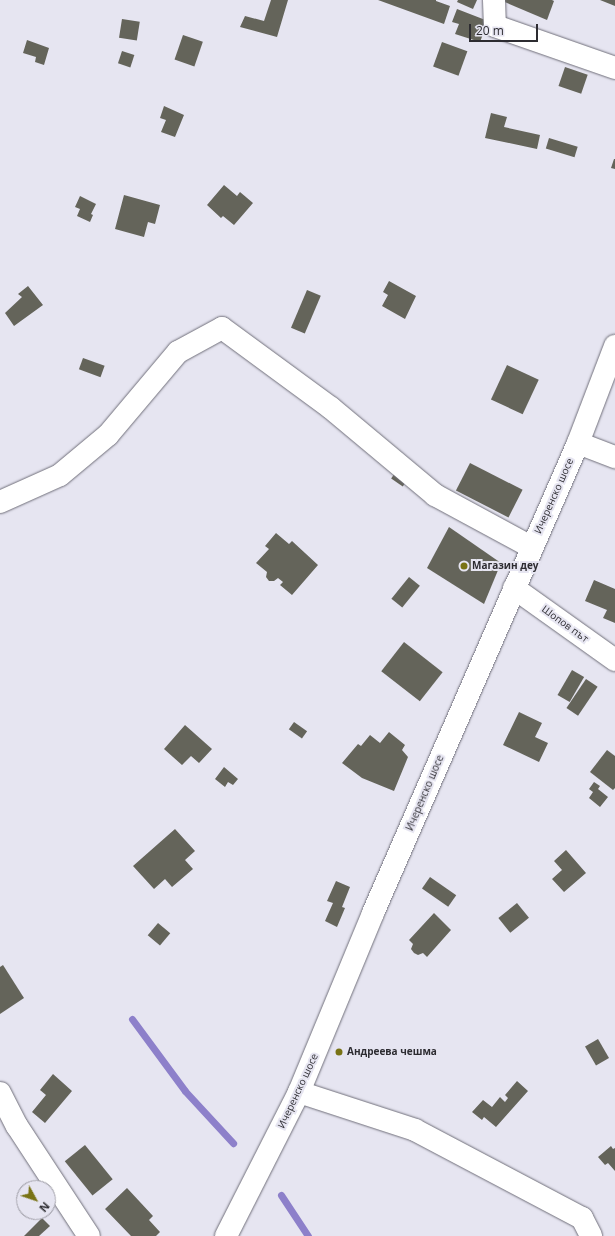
<!DOCTYPE html>
<html>
<head>
<meta charset="utf-8">
<style>
	body { margin:0 }
	#map { position:relative; width:615px; height:1236px; overflow:hidden; background:#e6e5f1; font-family:"Open Sans",sans-serif }
	div>[style] { position:absolute }
	[style*='--x'] { left:calc(var(--x)*1px); top:calc(var(--y)*1px); width:calc(var(--w)*1px); rotate:calc(var(--a)*1deg) }
	.stream>* { height:7px; margin:-3.5px; padding:0 3.5px; transform-origin:3.5px; border-radius:3.5px; background:#8d80ca }
	.building>* { inset:0; background:#64645a; transform-origin:0 0 }
	.roads { filter:drop-shadow(0 0 1px #706f7a) drop-shadow(0 0 1px #706f7a) }
	.minor>* { height:22px; margin:-11px; padding:0 11px; transform-origin:11px; border-radius:11px; background:#fff }
	.dots>* { width:11px; height:11px; translate:-50% -50%; box-sizing:border-box; border:2px solid #e6e5f1; border-radius:50% }
	span { translate:-50% -50%; white-space:nowrap; text-align:center; line-height:1.15; -webkit-text-stroke:4px #e6e5f1; paint-order:stroke }
	.street-label { font-size:10px; color:#2d2c31 }
	.poi-label { font-size:10px; color:#2d2c31; font-weight:700 }
	.left { translate:0 -50%; text-align:left }
	.north { position:absolute; left:16px; top:1180px; width:40px; height:40px; box-sizing:border-box; background:#e6e5f1; border:1px solid #9c9ba4; border-radius:50%; rotate:130deg; font-size:11px; font-weight:700; line-height:16px; text-align:center; color:#2d2c31 }
	.north::after { content:''; display:block; margin:auto; width:14px; height:18px; background:#797315; clip-path:polygon(50% 0,100% 100%,50% 72%,0 100%) }
	.scale { position:absolute; left:469px; top:24px; width:69px; height:18px; box-sizing:border-box; border:2px solid #2d2c31; border-top:0; padding-left:5px; font-size:12px; line-height:14px; white-space:nowrap; color:#2d2c31; -webkit-text-stroke:3px #e6e5f1; paint-order:stroke }
</style>
</head>
<body>
<div id="map">
	<div class="stream">
		<i style="--x:132;--y:1019;--w:89;--a:53.6"></i>
		<i style="--x:185;--y:1091;--w:71;--a:47.3"></i>
		<i style="--x:281;--y:1195;--w:49;--a:56.6"></i>
	</div>
	<div class="building">
		<i style="clip-path:polygon(271px 0,288px 0,277px 37px,240px 27px,245px 16px,264px 21px)"></i>
		<i style="clip-path:polygon(378px 0,436px 0,436px 1px,450px 6px,444px 24px)"></i>
		<i style="clip-path:polygon(458px 0,477px 0,473px 9px,457px 2px)"></i>
		<i style="clip-path:polygon(500px 0,552px 0,554px 1px,547px 20px)"></i>
		<i style="clip-path:polygon(600px 0,615px 0,615px 6px)"></i>
		<i style="clip-path:polygon(457px 9px,488px 21px,480px 42px,455px 34px,459px 24px,452px 22px)"></i>
		<i style="left:122px;top:19px;width:18px;height:19px;rotate:9deg"></i>
		<i style="left:183px;top:35px;width:21px;height:26px;rotate:19deg"></i>
		<i style="clip-path:polygon(27px 40px,49px 48px,44px 65px,35px 62px,36px 57px,23px 53px)"></i>
		<i style="left:442px;top:42px;width:27px;height:26px;rotate:20deg"></i>
		<i style="left:122px;top:51px;width:13px;height:13px;rotate:18deg"></i>
		<i style="left:565px;top:67px;width:24px;height:20px;rotate:19deg"></i>
		<i style="clip-path:polygon(164px 106px,184px 115px,175px 137px,161px 132px,166px 120px,160px 118px)"></i>
		<i style="clip-path:polygon(491px 113px,507px 117px,504px 127px,540px 135px,537px 149px,485px 138px)"></i>
		<i style="left:549px;top:138px;width:30px;height:11px;rotate:17deg"></i>
		<i style="clip-path:polygon(614px 159px,615px 159px,615px 169px,611px 168px)"></i>
		<i style="clip-path:polygon(224px 185px,237px 196px,240px 192px,253px 203px,234px 225px,223px 216px,221px 218px,207px 205px)"></i>
		<i style="clip-path:polygon(124px 195px,160px 205px,155px 224px,148px 222px,144px 237px,115px 229px)"></i>
		<i style="clip-path:polygon(80px 196px,96px 204px,91px 214px,93px 215px,90px 222px,77px 216px,80px 209px,75px 207px)"></i>
		<i style="clip-path:polygon(389px 281px,416px 296px,405px 319px,382px 306px,388px 295px,383px 292px)"></i>
		<i style="clip-path:polygon(28px 286px,43px 305px,14px 326px,5px 313px,22px 297px,18px 294px)"></i>
		<i style="left:307px;top:290px;width:15px;height:41px;rotate:23deg"></i>
		<i style="left:83px;top:358px;width:23px;height:12px;rotate:20deg"></i>
		<i style="left:507px;top:365px;width:35px;height:38px;rotate:25deg"></i>
		<i style="left:470px;top:463px;width:59px;height:31px;rotate:27deg"></i>
		<i style="left:399px;top:467px;width:14px;height:14px;rotate:34deg"></i>
		<i style="clip-path:polygon(449px 527px,501px 563px,484px 604px,427px 568px)"></i>
		<i style="clip-path:polygon(276px 533px,289px 544px,292px 541px,318px 565px,292px 595px,280px 585px,283px 582px,278px 578px,274px 581px,269px 581px,266px 577px,267px 572px,256px 563px,269px 549px,265px 546px)"></i>
		<i style="left:409px;top:577px;width:14px;height:28px;rotate:39deg"></i>
		<i style="clip-path:polygon(594px 580px,615px 589px,615px 623px,603px 618px,607px 610px,585px 601px)"></i>
		<i style="left:404px;top:642px;width:49px;height:37px;rotate:38deg"></i>
		<i style="left:572px;top:670px;width:14px;height:29px;rotate:30deg"></i>
		<i style="left:586px;top:679px;width:14px;height:35px;rotate:34deg"></i>
		<i style="clip-path:polygon(519px 712px,542px 723px,535px 737px,548px 743px,539px 762px,503px 745px)"></i>
		<i style="left:294px;top:722px;width:16px;height:9px;rotate:35deg"></i>
		<i style="clip-path:polygon(185px 725px,212px 749px,199px 763px,191px 756px,182px 765px,164px 749px)"></i>
		<i style="clip-path:polygon(389px 732px,405px 745px,402px 750px,408px 757px,394px 791px,362px 778px,342px 763px,358px 744px,361px 746px,370px 735px,380px 743px)"></i>
		<i style="clip-path:polygon(607px 750px,615px 756px,615px 788px,613px 790px,590px 772px)"></i>
		<i style="clip-path:polygon(224px 767px,238px 779px,233px 785px,228px 782px,225px 787px,215px 779px)"></i>
		<i style="clip-path:polygon(594px 782px,600px 786px,598px 789px,608px 797px,600px 807px,589px 798px,593px 792px,589px 789px)"></i>
		<i style="clip-path:polygon(175px 829px,195px 851px,185px 860px,193px 869px,172px 887px,165px 879px,154px 889px,133px 866px)"></i>
		<i style="clip-path:polygon(566px 850px,586px 873px,564px 892px,552px 879px,562px 870px,554px 861px)"></i>
		<i style="left:430px;top:877px;width:32px;height:14px;rotate:35deg"></i>
		<i style="clip-path:polygon(336px 881px,350px 887px,342px 907px,345px 908px,337px 927px,325px 921px,333px 903px,327px 901px)"></i>
		<i style="left:517px;top:903px;width:19px;height:24px;rotate:51deg"></i>
		<i style="clip-path:polygon(434px 913px,451px 930px,427px 957px,423px 953px,418px 955px,414px 953px,411px 949px,413px 944px,409px 940px)"></i>
		<i style="left:158px;top:923px;width:16px;height:16px;rotate:40deg"></i>
		<i style="clip-path:polygon(3px 965px,24px 998px,0 1014px,0 967px)"></i>
		<i style="left:598px;top:1039px;width:22px;height:15px;rotate:60deg"></i>
		<i style="clip-path:polygon(53px 1074px,72px 1091px,45px 1123px,32px 1112px,46px 1095px,40px 1090px)"></i>
		<i style="clip-path:polygon(517px 1081px,528px 1091px,496px 1127px,484px 1117px,482px 1120px,472px 1112px,483px 1100px,492px 1107px,500px 1097px,505px 1102px,508px 1098px,505px 1095px)"></i>
		<i style="left:85px;top:1145px;width:44px;height:26px;rotate:51deg"></i>
		<i style="clip-path:polygon(611px 1146px,613px 1149px,615px 1148px,615px 1171px,608px 1163px,605px 1165px,598px 1157px)"></i>
		<i style="clip-path:polygon(127px 1188px,153px 1216px,149px 1220px,160px 1232px,156px 1236px,131px 1236px,105px 1209px)"></i>
		<i style="clip-path:polygon(42px 1218px,50px 1226px,39px 1236px,24px 1236px)"></i>
	</div>
	<div class="roads">
		<div class="minor">
			<i style="--x:494;--y:0;--w:26;--a:88"></i>
			<i style="--x:495;--y:26;--w:127;--a:19.3"></i>
			<i style="--x:578;--y:443;--w:40;--a:21"></i>
			<i style="--x:0;--y:502;--w:66;--a:-24.2"></i>
			<i style="--x:60;--y:475;--w:62;--a:-39.8"></i>
			<i style="--x:108;--y:435;--w:109;--a:-49.9"></i>
			<i style="--x:178;--y:352;--w:50;--a:-28.6"></i>
			<i style="--x:222;--y:328;--w:135;--a:36.3"></i>
			<i style="--x:331;--y:408;--w:136;--a:39.9"></i>
			<i style="--x:435;--y:495;--w:109;--a:28.4"></i>
			<i style="--x:514;--y:588;--w:124;--a:35.5"></i>
			<i style="--x:299;--y:1092;--w:122;--a:18.1"></i>
			<i style="--x:415;--y:1130;--w:189;--a:27.8"></i>
			<i style="--x:582;--y:1218;--w:20;--a:63"></i>
			<i style="--x:0;--y:1093;--w:37;--a:63"></i>
			<i style="--x:17;--y:1126;--w:131;--a:56.8"></i>
			<i style="--x:226;--y:1236;--w:161;--a:-63.1"></i>
			<i style="--x:299;--y:1092;--w:194;--a:-67.5"></i>
			<i style="--x:373;--y:913;--w:513;--a:-66.43"></i>
			<i style="--x:578;--y:443;--w:104;--a:-69.1"></i>
		</div>
	</div>
	<div class="dots">
		<i style="left:464px;top:566px;background:#797315"></i>
		<i style="left:339px;top:1052px;background:#797315"></i>
	</div>
	<div class="street-label">
		<span style="left:554px;top:496px;rotate:-66deg">Ичеренско шосе</span>
		<span style="left:565px;top:624px;rotate:36deg">Шопов път</span>
		<span style="left:425px;top:793px;rotate:-67deg">Ичеренско шосе</span>
		<span style="left:298px;top:1091px;rotate:-65deg">Ичеренско шосе</span>
	</div>
	<div class="poi-label">
		<span class="left" style="left:472px;top:566px">Магазин деу</span>
		<span class="left" style="left:347px;top:1052px">Андреева чешма</span>
	</div>
	<div class="north">N</div>
	<div class="scale">20 m</div>
</div>
</body>
</html>
